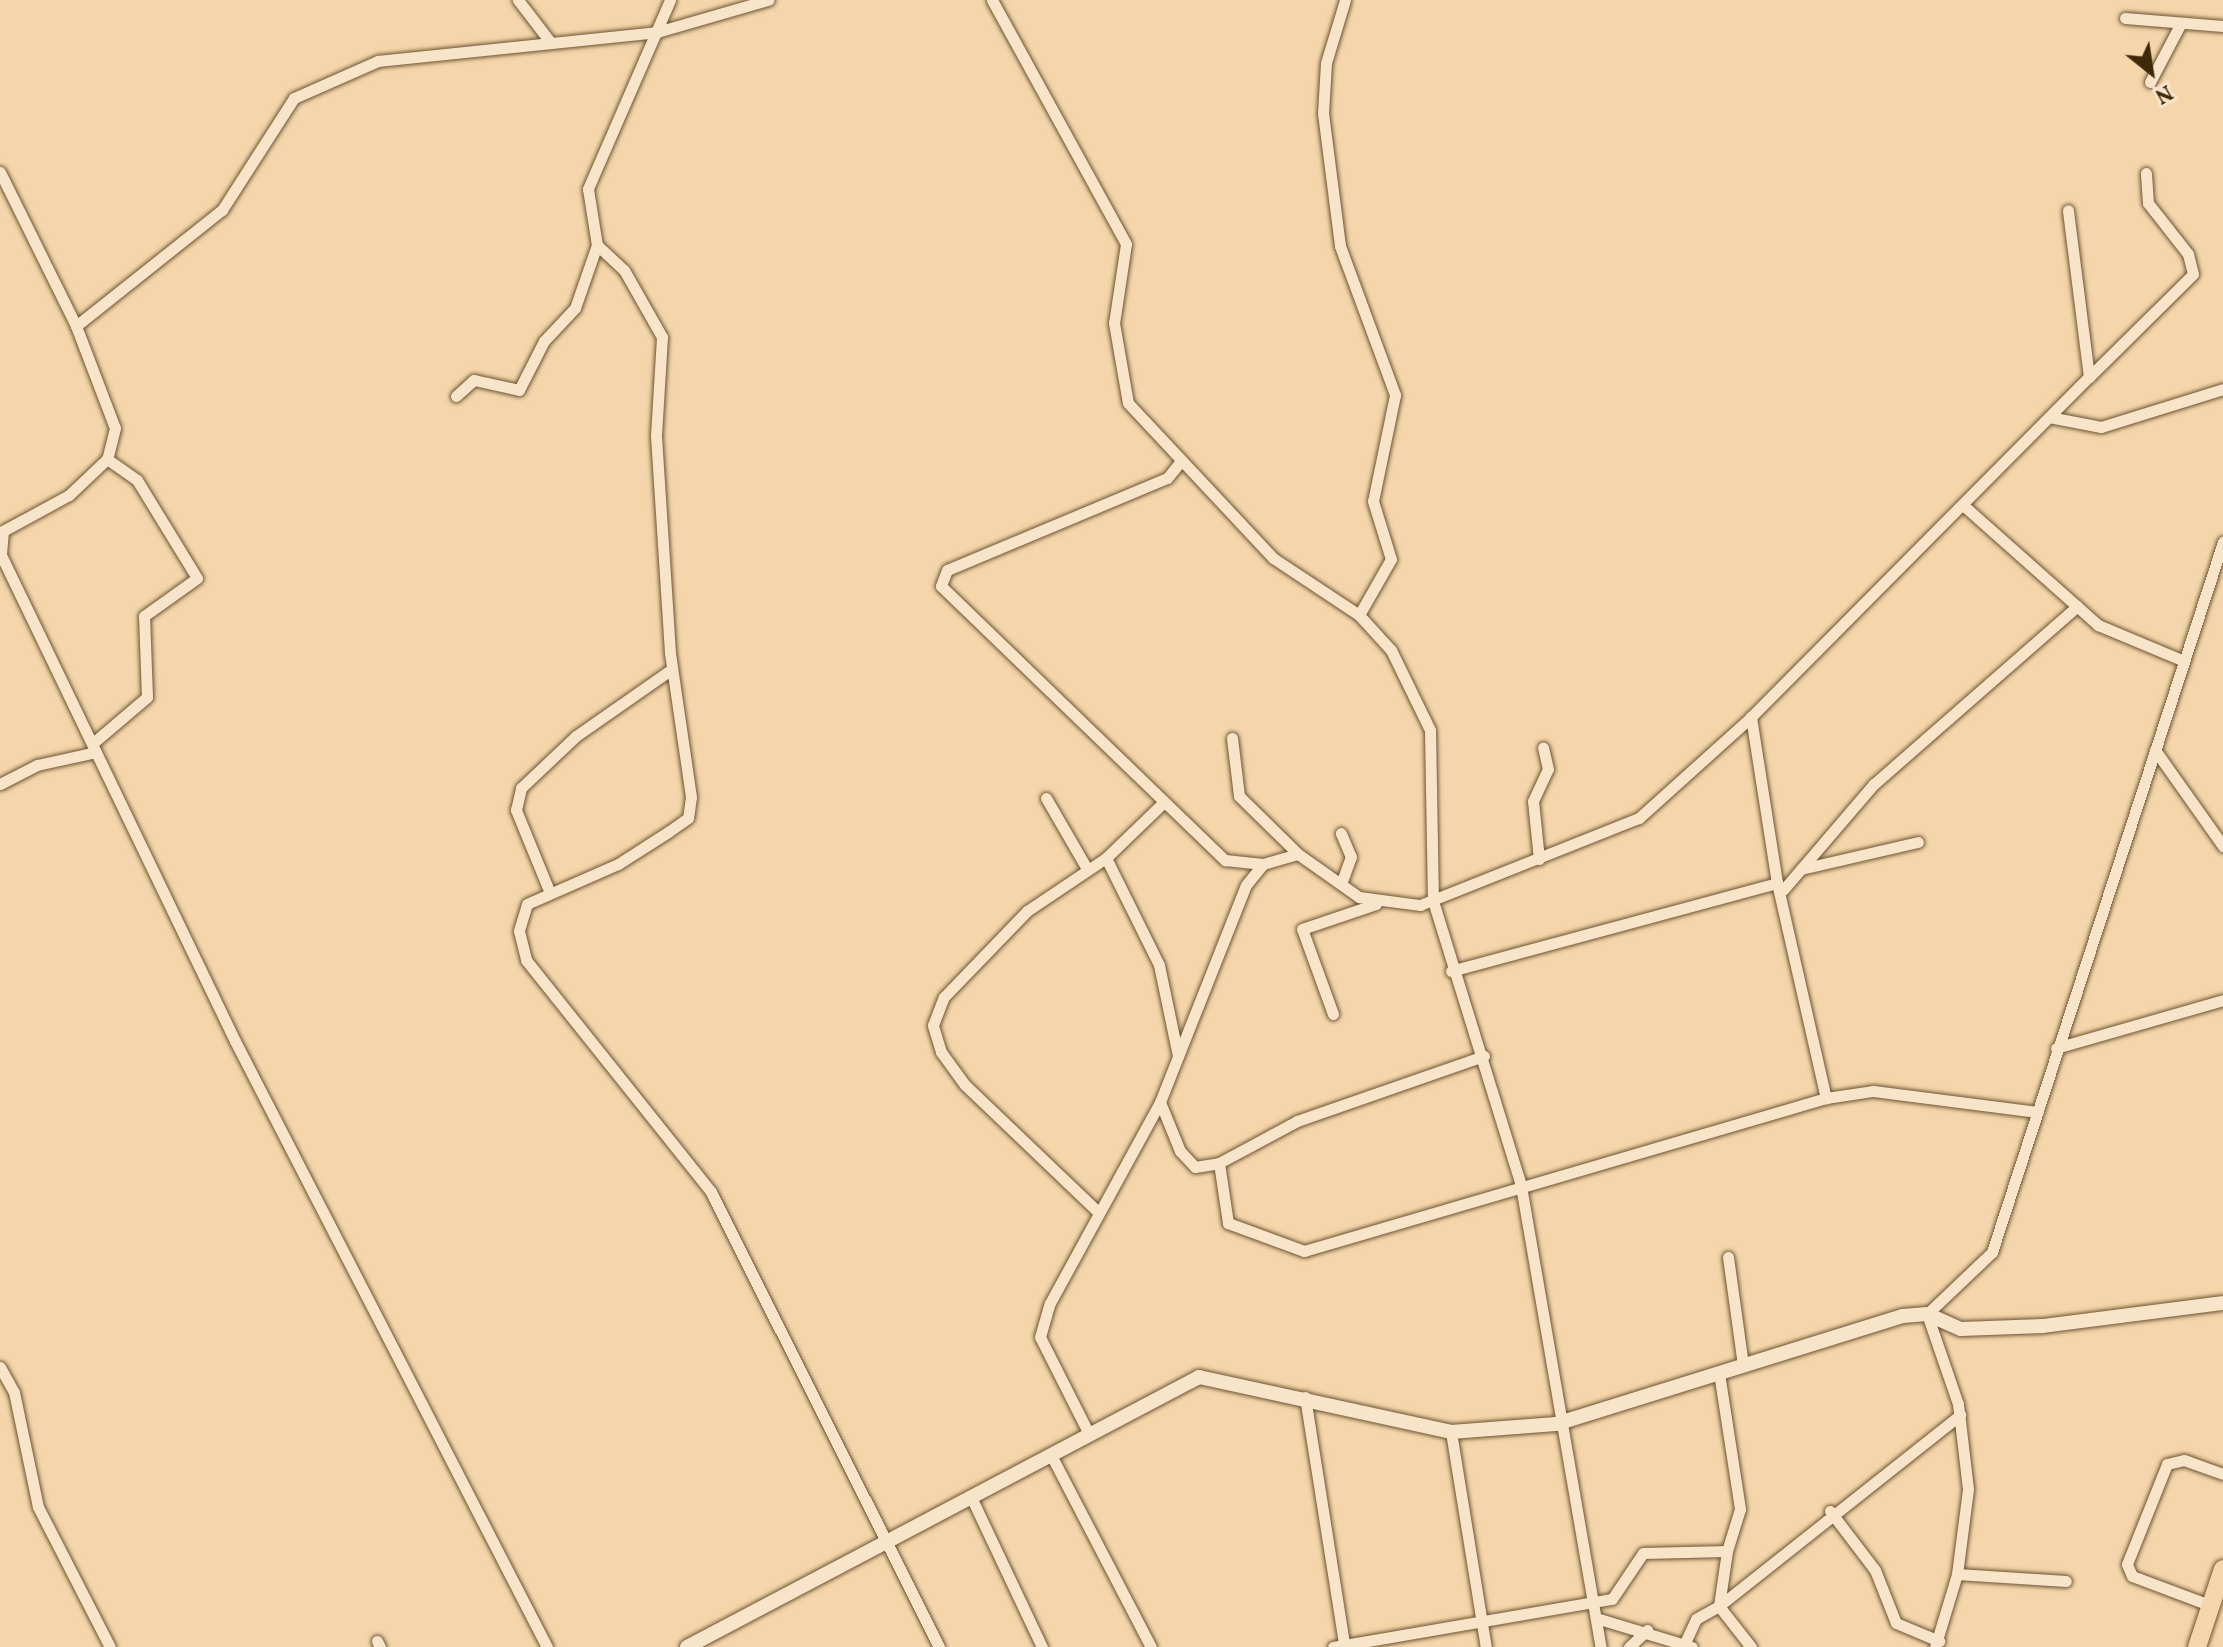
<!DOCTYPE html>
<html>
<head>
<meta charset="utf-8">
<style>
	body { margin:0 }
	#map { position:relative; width:2223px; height:1647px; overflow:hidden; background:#f5d6ab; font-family:Vollkorn,serif }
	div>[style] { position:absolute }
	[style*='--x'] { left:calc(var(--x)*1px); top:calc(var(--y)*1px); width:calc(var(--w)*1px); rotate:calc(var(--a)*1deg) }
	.roads { filter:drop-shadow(0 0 2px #6c5432) drop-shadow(0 0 2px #6c5432) }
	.minor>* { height:11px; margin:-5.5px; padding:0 5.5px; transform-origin:5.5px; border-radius:5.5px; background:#f8e4c8 }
	.tertiary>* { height:14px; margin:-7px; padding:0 7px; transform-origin:7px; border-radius:7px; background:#f8e4c8 }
	.trunk>* { height:18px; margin:-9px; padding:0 9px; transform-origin:9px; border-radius:9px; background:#f5d6ab }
	span { translate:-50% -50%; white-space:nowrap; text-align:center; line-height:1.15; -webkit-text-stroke:6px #f8e4c8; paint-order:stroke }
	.north { position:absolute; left:2111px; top:32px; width:80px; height:80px; -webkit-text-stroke:6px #f8e4c8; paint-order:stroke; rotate:150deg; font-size:22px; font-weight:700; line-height:32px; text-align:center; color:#3e2909 }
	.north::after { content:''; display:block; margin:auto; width:28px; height:36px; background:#3e2909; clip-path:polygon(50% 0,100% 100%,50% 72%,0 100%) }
</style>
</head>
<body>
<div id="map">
	<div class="roads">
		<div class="minor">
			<i style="--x:518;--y:0;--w:54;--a:52.5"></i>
			<i style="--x:670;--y:0;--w:206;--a:113.5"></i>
			<i style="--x:588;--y:189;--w:57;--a:80.9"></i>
			<i style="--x:597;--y:245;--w:37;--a:43"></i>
			<i style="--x:624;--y:270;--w:77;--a:60.4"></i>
			<i style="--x:662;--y:337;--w:99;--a:93.5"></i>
			<i style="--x:656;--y:436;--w:217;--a:86.3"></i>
			<i style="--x:670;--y:653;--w:146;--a:81.7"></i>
			<i style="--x:691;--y:797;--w:21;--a:98"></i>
			<i style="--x:688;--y:818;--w:24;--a:145"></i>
			<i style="--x:668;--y:832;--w:59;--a:147.4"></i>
			<i style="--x:618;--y:864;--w:99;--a:156.3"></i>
			<i style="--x:527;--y:904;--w:28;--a:107"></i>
			<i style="--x:519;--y:931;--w:30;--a:76"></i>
			<i style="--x:526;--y:960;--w:297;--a:51.4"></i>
			<i style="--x:711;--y:1192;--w:509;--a:63.38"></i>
			<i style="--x:992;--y:0;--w:278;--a:61.2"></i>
			<i style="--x:1126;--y:244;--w:80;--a:98.6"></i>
			<i style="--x:1114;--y:323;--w:81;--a:80.1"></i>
			<i style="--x:1128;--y:403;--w:212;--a:46.9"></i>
			<i style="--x:1273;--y:558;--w:103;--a:33.5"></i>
			<i style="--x:1359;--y:615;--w:47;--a:47.6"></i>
			<i style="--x:1391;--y:650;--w:89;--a:64"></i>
			<i style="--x:1430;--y:730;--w:171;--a:89"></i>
			<i style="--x:1433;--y:901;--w:298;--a:72.8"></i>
			<i style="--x:1521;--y:1186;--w:468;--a:80.2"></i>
			<i style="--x:1345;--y:0;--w:66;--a:106.8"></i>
			<i style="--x:1326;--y:63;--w:50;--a:93.4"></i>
			<i style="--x:1323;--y:113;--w:134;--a:82.7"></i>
			<i style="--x:1340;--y:246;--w:159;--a:69.7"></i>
			<i style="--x:1395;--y:395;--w:108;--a:101.7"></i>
			<i style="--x:1373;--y:501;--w:61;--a:72.8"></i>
			<i style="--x:1391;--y:559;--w:64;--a:119.7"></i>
			<i style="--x:2125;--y:18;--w:98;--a:4.7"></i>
			<i style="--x:2150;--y:82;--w:67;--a:-62.3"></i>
			<i style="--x:0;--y:172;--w:172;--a:63.7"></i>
			<i style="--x:76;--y:326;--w:109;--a:69.1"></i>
			<i style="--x:115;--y:428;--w:32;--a:104"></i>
			<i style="--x:107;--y:459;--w:52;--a:136.5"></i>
			<i style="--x:69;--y:495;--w:75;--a:151.4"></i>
			<i style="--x:3;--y:531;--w:24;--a:95"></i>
			<i style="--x:1;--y:555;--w:539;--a:64.29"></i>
			<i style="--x:235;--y:1041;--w:682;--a:62.76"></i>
			<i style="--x:76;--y:326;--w:186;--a:-38.5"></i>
			<i style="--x:222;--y:210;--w:133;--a:-57.3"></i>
			<i style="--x:294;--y:98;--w:92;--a:-23.8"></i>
			<i style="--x:378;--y:61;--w:281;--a:-5.9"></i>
			<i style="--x:657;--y:32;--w:116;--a:-16.1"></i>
			<i style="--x:2089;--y:377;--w:146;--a:-44.7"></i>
			<i style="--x:2193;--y:274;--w:21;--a:-104"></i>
			<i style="--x:2188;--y:254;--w:65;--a:-128.1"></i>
			<i style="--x:2148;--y:203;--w:30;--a:-94"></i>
			<i style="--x:456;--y:396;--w:24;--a:-42"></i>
			<i style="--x:474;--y:380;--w:46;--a:12.5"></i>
			<i style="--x:519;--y:390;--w:55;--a:-63"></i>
			<i style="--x:544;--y:341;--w:45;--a:-46.8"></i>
			<i style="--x:575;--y:308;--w:67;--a:-70.8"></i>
			<i style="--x:2049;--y:417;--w:53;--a:10.9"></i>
			<i style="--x:2101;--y:427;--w:128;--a:-17.3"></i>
			<i style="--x:1181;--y:461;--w:22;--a:129"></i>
			<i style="--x:1167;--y:478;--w:238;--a:157.3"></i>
			<i style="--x:947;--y:570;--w:17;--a:111"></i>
			<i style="--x:941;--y:586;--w:395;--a:44"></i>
			<i style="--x:1225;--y:860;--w:38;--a:6"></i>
			<i style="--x:1963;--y:505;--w:181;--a:41.6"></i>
			<i style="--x:2098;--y:625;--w:93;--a:22.7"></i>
			<i style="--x:1751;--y:717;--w:168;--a:81.1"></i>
			<i style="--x:1232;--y:738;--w:58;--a:83.1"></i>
			<i style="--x:1239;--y:796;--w:83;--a:44.5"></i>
			<i style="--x:93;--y:743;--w:71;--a:-40.4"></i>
			<i style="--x:147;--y:697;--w:81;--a:-92.1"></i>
			<i style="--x:144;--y:616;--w:65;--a:-35.6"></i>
			<i style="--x:197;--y:578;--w:115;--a:-121.5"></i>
			<i style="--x:137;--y:480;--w:37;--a:-145"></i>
			<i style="--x:2155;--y:750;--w:118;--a:54.7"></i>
			<i style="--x:0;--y:784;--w:42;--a:-27.2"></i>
			<i style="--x:37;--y:765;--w:60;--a:-12.4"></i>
			<i style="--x:1046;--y:798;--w:80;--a:59.9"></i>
			<i style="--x:1106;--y:858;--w:119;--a:63.6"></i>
			<i style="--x:1159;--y:965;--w:93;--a:78.2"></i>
			<i style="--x:1539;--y:859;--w:58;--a:-95.9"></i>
			<i style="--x:1533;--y:801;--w:35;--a:-65"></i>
			<i style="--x:1548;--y:769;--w:22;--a:-103"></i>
			<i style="--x:1801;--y:869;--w:120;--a:-13"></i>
			<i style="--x:1341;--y:884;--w:29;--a:-70"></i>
			<i style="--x:1351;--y:857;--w:26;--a:-113"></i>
			<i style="--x:1783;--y:890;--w:140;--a:-49.4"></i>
			<i style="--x:1874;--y:784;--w:270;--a:-41.2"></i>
			<i style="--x:550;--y:893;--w:90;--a:-112.3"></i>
			<i style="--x:516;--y:810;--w:23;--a:-77"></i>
			<i style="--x:521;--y:788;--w:76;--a:-43.4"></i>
			<i style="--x:576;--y:736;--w:117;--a:-34.9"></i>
			<i style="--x:1451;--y:971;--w:338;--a:-15.1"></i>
			<i style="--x:1777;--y:883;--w:221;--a:77.2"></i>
			<i style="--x:1333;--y:1014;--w:90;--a:-110"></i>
			<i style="--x:1302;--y:929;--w:78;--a:-18.7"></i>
			<i style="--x:2056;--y:1048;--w:174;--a:-16"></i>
			<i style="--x:1160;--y:1102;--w:53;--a:67.8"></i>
			<i style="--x:1180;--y:1151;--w:22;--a:47"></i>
			<i style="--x:1195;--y:1167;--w:24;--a:-9"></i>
			<i style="--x:1219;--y:1163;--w:89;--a:-28.3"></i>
			<i style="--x:1297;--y:1121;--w:198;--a:-19.2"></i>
			<i style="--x:1219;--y:1163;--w:61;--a:81.5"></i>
			<i style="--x:1228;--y:1223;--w:81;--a:20.2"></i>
			<i style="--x:1304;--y:1251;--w:544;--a:-16.34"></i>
			<i style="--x:1826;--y:1098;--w:48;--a:-8.5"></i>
			<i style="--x:1873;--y:1091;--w:166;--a:7.3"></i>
			<i style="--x:1097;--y:1211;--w:182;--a:-136.3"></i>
			<i style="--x:965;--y:1085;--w:41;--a:-126"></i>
			<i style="--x:941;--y:1052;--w:28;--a:-107"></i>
			<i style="--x:933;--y:1025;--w:30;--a:-69"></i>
			<i style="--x:944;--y:997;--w:120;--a:-46"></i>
			<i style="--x:1027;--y:911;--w:95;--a:-33.9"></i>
			<i style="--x:1106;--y:858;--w:79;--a:-44"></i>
			<i style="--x:1728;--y:1257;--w:109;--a:82.1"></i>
			<i style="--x:0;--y:1367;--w:29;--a:61"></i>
			<i style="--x:14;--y:1392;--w:117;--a:78.2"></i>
			<i style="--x:38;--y:1507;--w:157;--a:62.8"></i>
			<i style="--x:1719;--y:1373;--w:138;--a:81.2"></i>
			<i style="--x:1740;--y:1509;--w:44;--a:107.2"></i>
			<i style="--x:1305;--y:1397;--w:250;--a:81"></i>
			<i style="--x:1088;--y:1432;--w:106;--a:-116.8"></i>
			<i style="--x:1040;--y:1337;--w:35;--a:-74"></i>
			<i style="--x:1050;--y:1303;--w:229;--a:-61.3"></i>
			<i style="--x:1160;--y:1102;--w:233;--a:-68.4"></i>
			<i style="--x:1246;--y:885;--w:27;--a:-51"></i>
			<i style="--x:1263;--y:864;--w:36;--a:-16"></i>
			<i style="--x:1298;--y:854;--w:75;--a:35.2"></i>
			<i style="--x:1359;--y:897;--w:62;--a:7.5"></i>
			<i style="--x:1420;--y:905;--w:236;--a:-21.7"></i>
			<i style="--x:1639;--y:818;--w:151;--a:-42"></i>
			<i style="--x:1751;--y:717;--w:479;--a:-45.2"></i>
			<i style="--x:2089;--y:377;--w:168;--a:-97.2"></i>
			<i style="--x:1451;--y:1432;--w:218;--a:80.8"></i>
			<i style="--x:1051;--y:1455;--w:216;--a:62.5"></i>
			<i style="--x:972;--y:1499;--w:164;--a:64.7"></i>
			<i style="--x:1830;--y:1511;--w:74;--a:52.7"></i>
			<i style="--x:1875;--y:1570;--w:57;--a:68.4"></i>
			<i style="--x:1896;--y:1623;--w:47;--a:22.7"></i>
			<i style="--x:1957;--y:1574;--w:109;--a:3.7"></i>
			<i style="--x:2212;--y:1606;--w:85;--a:-159.4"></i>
			<i style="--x:2132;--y:1576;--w:13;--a:-113"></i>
			<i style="--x:2127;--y:1564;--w:108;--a:-68.2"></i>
			<i style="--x:2167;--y:1464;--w:17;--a:-13"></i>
			<i style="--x:2184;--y:1460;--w:41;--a:19.7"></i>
			<i style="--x:1596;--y:1618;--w:100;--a:16.8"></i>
			<i style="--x:377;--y:1641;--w:7;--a:63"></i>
			<i style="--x:1333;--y:1647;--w:283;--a:-9.8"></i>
			<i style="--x:1612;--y:1599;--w:55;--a:-56"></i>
			<i style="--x:1643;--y:1553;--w:84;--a:-1.4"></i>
			<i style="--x:1727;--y:1551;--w:56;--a:98.3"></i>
			<i style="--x:1719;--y:1606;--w:26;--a:151"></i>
			<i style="--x:1696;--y:1619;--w:23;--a:115"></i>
			<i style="--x:1629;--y:1647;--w:25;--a:-43"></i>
			<i style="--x:1751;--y:1647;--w:52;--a:-128"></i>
			<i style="--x:1719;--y:1606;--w:308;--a:-38.4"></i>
			<i style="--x:1935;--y:1647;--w:76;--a:-73.2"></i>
			<i style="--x:1957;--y:1574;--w:86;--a:-82.6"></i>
			<i style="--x:1968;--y:1489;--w:86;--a:-96.7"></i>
			<i style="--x:1958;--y:1404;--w:95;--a:-109"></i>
			<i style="--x:1927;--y:1314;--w:90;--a:-43.6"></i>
			<i style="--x:1992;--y:1252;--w:747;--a:-71.98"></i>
		</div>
		<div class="tertiary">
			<i style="--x:687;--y:1647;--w:579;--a:-27.8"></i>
			<i style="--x:1199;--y:1377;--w:258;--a:12.3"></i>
			<i style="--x:1451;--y:1432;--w:105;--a:-4.4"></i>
			<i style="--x:1556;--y:1424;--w:363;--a:-17.3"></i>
			<i style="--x:1903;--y:1316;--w:24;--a:-5"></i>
			<i style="--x:1927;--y:1314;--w:37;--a:24"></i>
			<i style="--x:1961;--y:1329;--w:82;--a:-2.1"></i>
			<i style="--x:2043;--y:1326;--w:181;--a:-7.3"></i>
		</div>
		<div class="trunk">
			<i style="--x:2197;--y:1647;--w:82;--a:-71.6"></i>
		</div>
	</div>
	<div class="north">N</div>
</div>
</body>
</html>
